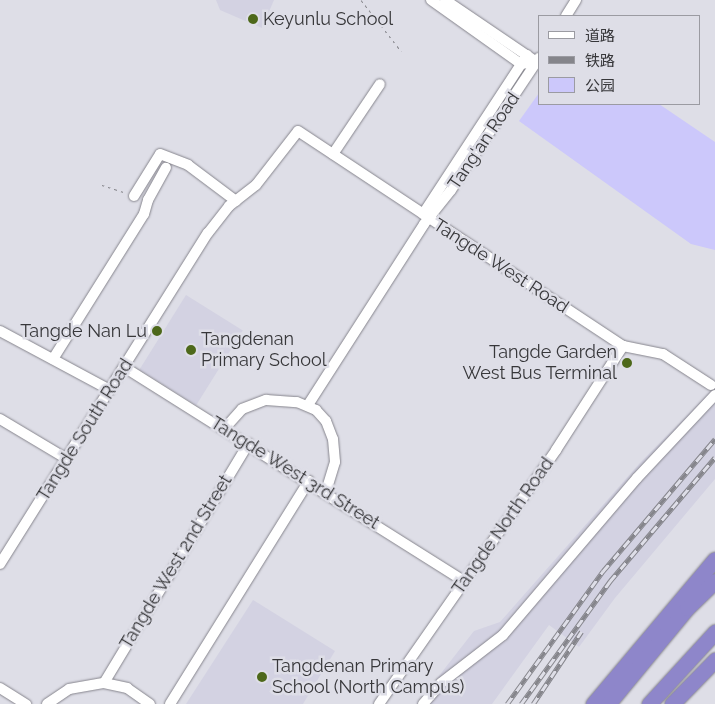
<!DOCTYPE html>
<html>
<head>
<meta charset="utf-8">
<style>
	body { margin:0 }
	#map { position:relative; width:715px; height:704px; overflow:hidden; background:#dedee7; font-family:Raleway,"Noto Sans SC",sans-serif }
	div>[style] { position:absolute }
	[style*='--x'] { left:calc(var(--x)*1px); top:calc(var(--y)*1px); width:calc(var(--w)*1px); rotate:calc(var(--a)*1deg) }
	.built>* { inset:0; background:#d3d2e2; transform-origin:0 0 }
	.green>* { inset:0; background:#ccc8fb }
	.path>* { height:1px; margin-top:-0.5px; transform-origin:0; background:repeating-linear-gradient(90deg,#86868c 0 2.5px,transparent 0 6.5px) }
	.roads { filter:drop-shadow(0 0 1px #86858d) drop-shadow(0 0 1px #86858d) }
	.minor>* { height:10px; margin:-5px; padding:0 5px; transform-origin:5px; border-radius:5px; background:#fff }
	.highway>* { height:15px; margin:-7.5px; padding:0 7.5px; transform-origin:7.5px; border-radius:7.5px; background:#8e86ca }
	.rail>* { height:4.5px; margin-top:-2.25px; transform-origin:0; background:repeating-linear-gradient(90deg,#dedee7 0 8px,#85858b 0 16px); box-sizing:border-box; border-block:1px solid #85858b }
	.dots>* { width:14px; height:14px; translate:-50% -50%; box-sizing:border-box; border:2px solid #dedee7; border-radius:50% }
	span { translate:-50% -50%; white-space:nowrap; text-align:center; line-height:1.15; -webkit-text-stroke:5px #dedee7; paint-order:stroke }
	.poi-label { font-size:18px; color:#37373a }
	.left { translate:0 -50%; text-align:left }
	.right { translate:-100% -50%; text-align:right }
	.street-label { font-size:18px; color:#37373a }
	.legend { position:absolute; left:538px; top:15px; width:162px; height:90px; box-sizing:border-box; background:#dedee7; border:1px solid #9b9ba2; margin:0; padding:6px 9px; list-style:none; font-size:15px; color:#37373a }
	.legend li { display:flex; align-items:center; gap:10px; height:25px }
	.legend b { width:25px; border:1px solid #9b9ba2 }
</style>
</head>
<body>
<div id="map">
	<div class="built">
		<i style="clip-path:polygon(216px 0,274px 0,262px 28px,220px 10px)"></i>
		<i style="left:186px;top:295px;width:67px;height:88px;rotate:32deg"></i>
		<i style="clip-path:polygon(715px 387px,715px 479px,615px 598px,579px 647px,549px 625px,492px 704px,417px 704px,474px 631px,500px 622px,640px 463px)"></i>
		<i style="clip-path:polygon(253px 600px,335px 651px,303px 704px,186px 704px)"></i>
	</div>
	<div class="green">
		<i style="clip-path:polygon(539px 93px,539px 104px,659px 104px,715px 142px,715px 250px,691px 244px,519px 121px)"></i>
	</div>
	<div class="path">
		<i style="--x:361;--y:0;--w:65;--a:51.9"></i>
		<i style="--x:102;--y:185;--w:25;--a:18"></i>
	</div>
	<div class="roads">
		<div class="minor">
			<i style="--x:431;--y:0;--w:110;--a:35.4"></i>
			<i style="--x:521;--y:64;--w:7;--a:-8"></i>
			<i style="--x:445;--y:0;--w:105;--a:34.1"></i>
			<i style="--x:566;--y:16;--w:19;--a:-58"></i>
			<i style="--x:333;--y:154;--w:84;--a:-56.1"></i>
			<i style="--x:134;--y:196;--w:49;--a:-58.2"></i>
			<i style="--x:160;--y:154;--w:30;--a:21"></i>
			<i style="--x:188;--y:165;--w:60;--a:36.9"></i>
			<i style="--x:423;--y:214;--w:190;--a:-56.8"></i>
			<i style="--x:0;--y:331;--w:125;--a:28.2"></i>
			<i style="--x:53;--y:359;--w:171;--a:-57.9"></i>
			<i style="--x:144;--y:214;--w:15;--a:-74"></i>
			<i style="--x:148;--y:200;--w:37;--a:-61"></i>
			<i style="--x:124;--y:367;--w:402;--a:32.2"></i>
			<i style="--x:308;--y:405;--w:215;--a:-57.3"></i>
			<i style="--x:424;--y:224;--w:43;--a:-51.5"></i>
			<i style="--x:451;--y:190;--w:159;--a:-56.3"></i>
			<i style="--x:0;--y:419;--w:78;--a:30.8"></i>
			<i style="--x:225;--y:428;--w:25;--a:-48"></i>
			<i style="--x:242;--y:409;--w:26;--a:-21"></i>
			<i style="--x:266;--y:400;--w:31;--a:4"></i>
			<i style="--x:297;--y:402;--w:21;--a:23"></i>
			<i style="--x:316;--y:410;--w:15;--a:48"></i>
			<i style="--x:326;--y:421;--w:19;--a:69"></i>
			<i style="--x:333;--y:439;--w:23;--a:85"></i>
			<i style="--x:335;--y:462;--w:30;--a:107"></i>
			<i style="--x:0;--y:564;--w:391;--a:-57.9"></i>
			<i style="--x:208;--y:233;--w:34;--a:-52"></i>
			<i style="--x:229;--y:206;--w:34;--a:-38"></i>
			<i style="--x:256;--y:185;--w:68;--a:-52.1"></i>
			<i style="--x:298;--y:131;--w:390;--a:33.5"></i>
			<i style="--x:623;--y:346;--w:41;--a:11.3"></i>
			<i style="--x:663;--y:354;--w:57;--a:32.9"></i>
			<i style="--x:104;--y:683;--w:280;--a:-58.9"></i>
			<i style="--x:0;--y:688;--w:31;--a:32"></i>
			<i style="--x:47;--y:704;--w:27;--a:-34"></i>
			<i style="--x:69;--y:689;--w:36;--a:-10"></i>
			<i style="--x:104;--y:683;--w:24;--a:12"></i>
			<i style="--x:127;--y:688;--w:28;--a:35"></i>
			<i style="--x:170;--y:704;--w:263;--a:-58.1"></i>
			<i style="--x:379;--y:704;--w:310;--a:-55.1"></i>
			<i style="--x:556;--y:450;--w:124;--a:-57.2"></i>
			<i style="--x:423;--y:704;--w:28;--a:-49"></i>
			<i style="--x:441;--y:683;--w:78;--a:-37.7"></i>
			<i style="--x:503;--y:635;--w:206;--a:-49.5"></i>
			<i style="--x:637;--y:478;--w:114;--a:-46.8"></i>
		</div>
		<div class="highway">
			<i style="--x:593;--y:704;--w:189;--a:-49.9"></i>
			<i style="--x:608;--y:704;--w:124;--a:-50.5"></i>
			<i style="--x:687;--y:608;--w:39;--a:-44"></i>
			<i style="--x:649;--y:704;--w:98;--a:-47.5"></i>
			<i style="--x:672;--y:704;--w:62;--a:-45.7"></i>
		</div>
	</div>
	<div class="rail">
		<i style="--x:507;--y:704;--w:164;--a:-54.2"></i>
		<i style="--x:603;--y:571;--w:173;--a:-49.7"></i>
		<i style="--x:521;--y:704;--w:152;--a:-54.1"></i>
		<i style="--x:610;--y:581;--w:162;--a:-49.7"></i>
		<i style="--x:533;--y:704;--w:87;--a:-56.3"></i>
	</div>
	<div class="dots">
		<i style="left:253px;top:19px;background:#4d681a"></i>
		<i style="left:157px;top:331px;background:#4d681a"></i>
		<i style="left:191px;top:350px;background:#4d681a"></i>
		<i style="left:627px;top:363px;background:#4d681a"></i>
		<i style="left:262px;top:677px;background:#4d681a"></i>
	</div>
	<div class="poi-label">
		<span class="left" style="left:263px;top:19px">Keyunlu School</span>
		<span class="right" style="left:147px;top:331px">Tangde Nan Lu</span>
		<span class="left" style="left:201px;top:350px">Tangdenan<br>Primary School</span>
		<span class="right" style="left:617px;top:363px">Tangde Garden<br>West Bus Terminal</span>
		<span class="left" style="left:272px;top:677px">Tangdenan Primary<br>School (North Campus)</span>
	</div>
	<div class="street-label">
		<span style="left:484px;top:141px;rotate:-56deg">Tang'an Road</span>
		<span style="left:501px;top:266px;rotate:33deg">Tangde West Road</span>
		<span style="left:85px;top:430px;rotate:-58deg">Tangde South Road</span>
		<span style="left:295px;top:473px;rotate:32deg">Tangde West 3rd Street</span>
		<span style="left:503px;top:526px;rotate:-55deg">Tangde North Road</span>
		<span style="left:176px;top:562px;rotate:-59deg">Tangde West 2nd Street</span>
	</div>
	<ul class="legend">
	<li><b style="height:6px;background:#fff"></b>道路</li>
	<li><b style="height:6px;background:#85858b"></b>铁路</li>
	<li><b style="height:14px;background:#ccc8fb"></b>公园</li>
	</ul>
</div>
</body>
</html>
